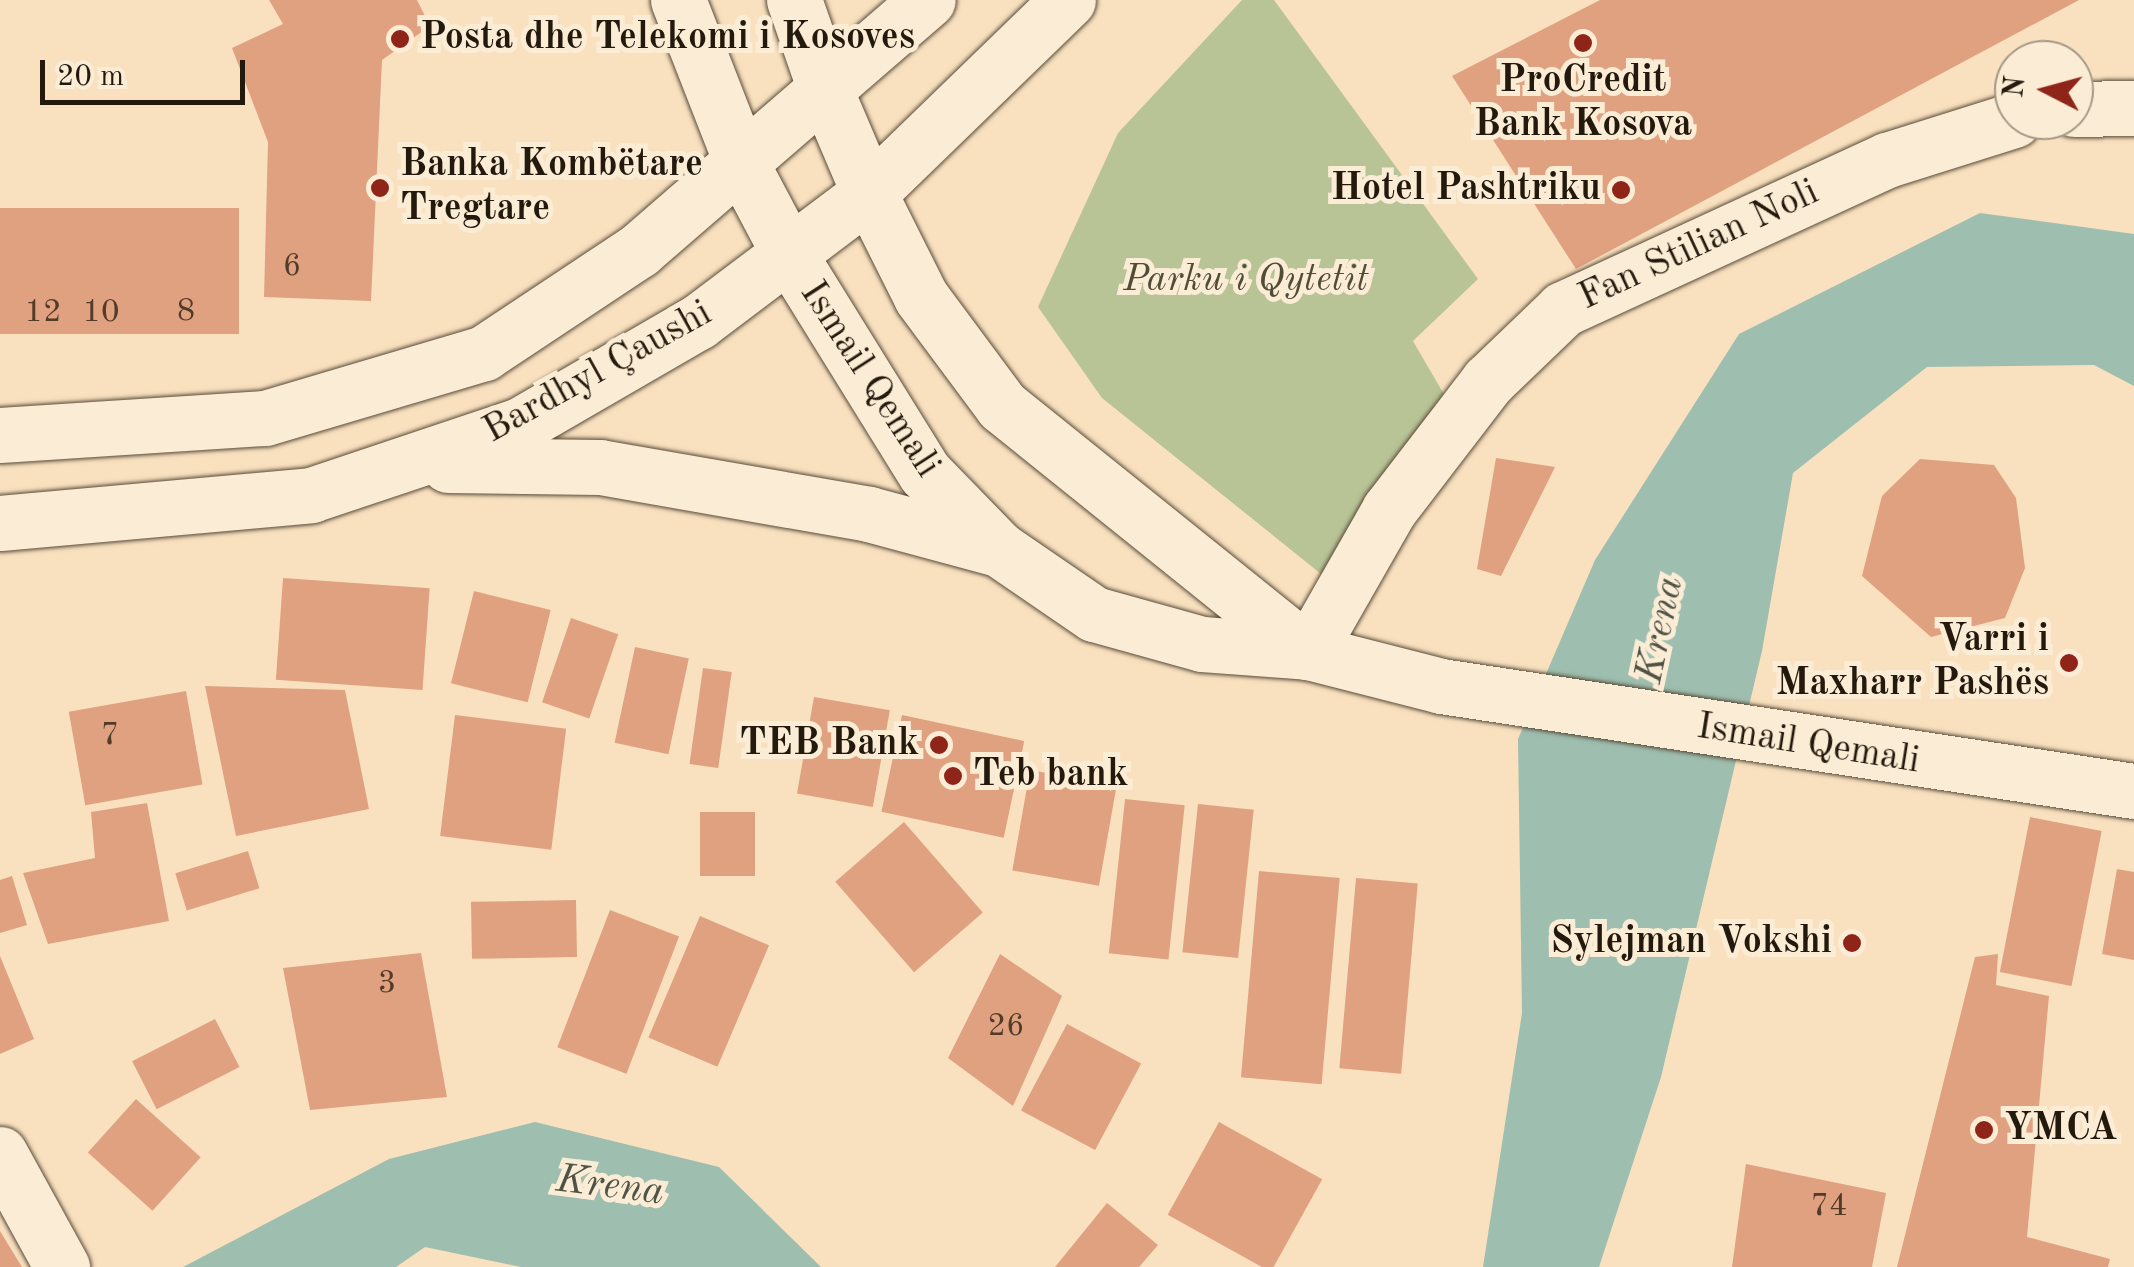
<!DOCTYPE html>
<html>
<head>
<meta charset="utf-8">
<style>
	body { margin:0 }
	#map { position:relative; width:2134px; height:1267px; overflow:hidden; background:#f9e1bf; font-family:"Old Standard TT",serif }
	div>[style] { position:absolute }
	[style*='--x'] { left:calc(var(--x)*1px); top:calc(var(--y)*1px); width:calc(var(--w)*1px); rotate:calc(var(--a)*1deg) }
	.green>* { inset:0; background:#b8c496 }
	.water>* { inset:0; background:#9ebeaf }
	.building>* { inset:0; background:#dfa17f; transform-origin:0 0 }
	.roads { filter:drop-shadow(0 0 2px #594b3a) drop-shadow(0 0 2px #594b3a) }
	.minor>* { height:55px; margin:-27.5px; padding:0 27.5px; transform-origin:27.5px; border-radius:27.5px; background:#fbecd5 }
	.tertiary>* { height:55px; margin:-27.5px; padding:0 27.5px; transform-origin:27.5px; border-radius:27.5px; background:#fbecd5 }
	.secondary>* { height:55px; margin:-27.5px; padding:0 27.5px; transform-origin:27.5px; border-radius:27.5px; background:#fbecd5 }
	.dots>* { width:28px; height:28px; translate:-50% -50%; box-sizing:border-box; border:5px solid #fbecd5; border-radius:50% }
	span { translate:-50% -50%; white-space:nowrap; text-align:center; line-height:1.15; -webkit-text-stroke:10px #fbecd5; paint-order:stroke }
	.number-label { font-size:32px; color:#533b2a }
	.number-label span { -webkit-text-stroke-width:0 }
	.poi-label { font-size:38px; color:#24190d; font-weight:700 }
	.left { translate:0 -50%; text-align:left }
	.right { translate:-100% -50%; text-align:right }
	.street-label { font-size:38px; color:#24190d }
	.park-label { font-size:38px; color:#504c36; font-style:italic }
	.water-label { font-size:40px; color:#4f5346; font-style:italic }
	.north { position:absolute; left:1994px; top:40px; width:100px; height:100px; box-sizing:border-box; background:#fbecd5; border:2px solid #a59885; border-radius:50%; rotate:276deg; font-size:28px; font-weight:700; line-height:40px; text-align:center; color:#24190d }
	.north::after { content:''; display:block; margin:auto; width:35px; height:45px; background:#8f2418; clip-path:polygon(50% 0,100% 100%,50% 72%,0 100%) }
	.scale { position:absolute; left:40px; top:60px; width:205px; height:45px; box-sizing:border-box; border:5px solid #24190d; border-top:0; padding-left:12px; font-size:30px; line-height:35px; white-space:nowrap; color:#24190d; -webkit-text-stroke:8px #fbecd5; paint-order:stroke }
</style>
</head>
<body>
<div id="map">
	<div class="green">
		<i style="clip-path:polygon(1242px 0,1274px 0,1478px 279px,1413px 341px,1449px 403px,1331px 582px,1102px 398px,1038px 307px,1118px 133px)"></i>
	</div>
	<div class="water">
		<i style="clip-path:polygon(1980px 213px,2134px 234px,2134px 386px,2094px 365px,1927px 367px,1793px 473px,1762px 651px,1661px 1077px,1599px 1267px,1483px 1267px,1522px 1013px,1518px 739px,1595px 560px,1739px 334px)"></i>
		<i style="clip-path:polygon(535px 1122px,719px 1167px,821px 1267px,521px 1267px,425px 1247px,396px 1267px,183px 1267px,389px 1159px)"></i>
	</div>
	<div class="building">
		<i style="clip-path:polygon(269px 0,417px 0,430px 26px,382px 60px,371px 301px,264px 297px,268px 142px,232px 48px,283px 24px)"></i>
		<i style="clip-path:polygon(1600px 0,2079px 0,1576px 269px,1452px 76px)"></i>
		<i style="left:0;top:208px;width:239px;height:126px"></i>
		<i style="clip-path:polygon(1496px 458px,1555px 467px,1501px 576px,1477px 569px)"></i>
		<i style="clip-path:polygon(1920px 459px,1994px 465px,2016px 498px,2025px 568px,2005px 618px,1931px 637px,1862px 576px,1882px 496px)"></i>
		<i style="left:283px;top:578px;width:147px;height:102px;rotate:4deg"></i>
		<i style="left:474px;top:591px;width:79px;height:95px;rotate:14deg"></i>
		<i style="left:571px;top:618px;width:50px;height:89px;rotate:19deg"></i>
		<i style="left:635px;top:647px;width:55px;height:98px;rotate:12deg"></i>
		<i style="left:703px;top:668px;width:29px;height:97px;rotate:8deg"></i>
		<i style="clip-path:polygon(205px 686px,345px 690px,369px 809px,236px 836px)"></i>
		<i style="left:186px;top:691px;width:95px;height:119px;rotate:80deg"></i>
		<i style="left:814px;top:697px;width:77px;height:98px;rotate:10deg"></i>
		<i style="left:455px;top:715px;width:112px;height:122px;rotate:7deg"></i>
		<i style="left:902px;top:715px;width:125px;height:99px;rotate:12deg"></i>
		<i style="left:1030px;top:770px;width:88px;height:102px;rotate:10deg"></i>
		<i style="left:1125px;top:799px;width:60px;height:155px;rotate:6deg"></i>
		<i style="clip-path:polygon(147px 803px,169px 921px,48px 944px,23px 873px,95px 858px,91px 812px)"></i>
		<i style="left:1198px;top:804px;width:56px;height:149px;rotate:6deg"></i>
		<i style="left:755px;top:812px;width:64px;height:55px;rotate:90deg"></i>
		<i style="left:2030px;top:817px;width:73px;height:158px;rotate:11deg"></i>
		<i style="left:904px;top:822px;width:120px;height:91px;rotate:49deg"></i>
		<i style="left:248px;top:851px;width:39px;height:76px;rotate:73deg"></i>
		<i style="clip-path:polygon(2117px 869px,2134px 872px,2134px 960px,2102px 954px)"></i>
		<i style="left:1259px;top:871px;width:81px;height:207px;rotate:5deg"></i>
		<i style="clip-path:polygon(12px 876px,27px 925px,0 933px,0 880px)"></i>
		<i style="left:1356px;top:878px;width:62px;height:191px;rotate:5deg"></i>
		<i style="left:576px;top:900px;width:57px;height:105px;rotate:89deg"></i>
		<i style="left:610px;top:910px;width:74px;height:147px;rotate:21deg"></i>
		<i style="left:700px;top:916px;width:75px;height:132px;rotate:23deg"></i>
		<i style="clip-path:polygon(421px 953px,447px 1097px,310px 1110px,283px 968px)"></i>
		<i style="clip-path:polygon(1000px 954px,1062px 996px,1013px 1106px,948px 1058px)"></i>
		<i style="clip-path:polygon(1998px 954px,1996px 985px,2049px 996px,2027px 1237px,2110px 1259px,2108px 1267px,1897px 1267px,1975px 957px)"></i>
		<i style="clip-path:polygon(0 956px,34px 1039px,0 1054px)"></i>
		<i style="left:215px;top:1019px;width:54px;height:93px;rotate:63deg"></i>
		<i style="left:1067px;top:1024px;width:84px;height:98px;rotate:28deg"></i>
		<i style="left:136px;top:1099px;width:87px;height:72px;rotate:42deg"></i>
		<i style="left:1219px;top:1122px;width:118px;height:106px;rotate:29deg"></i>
		<i style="clip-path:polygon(1746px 1164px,1886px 1193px,1872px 1267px,1732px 1267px)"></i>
		<i style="clip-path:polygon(1107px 1203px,1158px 1245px,1139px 1267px,1055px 1267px)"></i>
		<i style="clip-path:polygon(0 1231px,22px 1267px,0 1267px)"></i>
	</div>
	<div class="roads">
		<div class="minor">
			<i style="--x:2074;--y:109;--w:60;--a:-1"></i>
			<i style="--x:869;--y:193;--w:116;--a:63.4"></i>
			<i style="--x:921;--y:297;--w:136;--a:53.4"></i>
			<i style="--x:1002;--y:406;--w:393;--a:38.8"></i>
			<i style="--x:789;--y:254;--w:258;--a:58.2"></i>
			<i style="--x:925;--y:473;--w:106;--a:45.8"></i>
			<i style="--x:999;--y:549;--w:115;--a:34.4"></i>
			<i style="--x:1094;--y:614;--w:112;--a:15.5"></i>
			<i style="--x:1202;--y:644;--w:106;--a:4.3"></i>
			<i style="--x:1308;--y:652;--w:137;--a:14.3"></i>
			<i style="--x:1441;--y:686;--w:701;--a:8.62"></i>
			<i style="--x:1308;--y:652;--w:163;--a:-60.3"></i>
			<i style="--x:1389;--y:510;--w:163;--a:-52.5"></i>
			<i style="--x:1488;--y:381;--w:104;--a:-43.8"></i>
			<i style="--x:1563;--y:309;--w:357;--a:-24.7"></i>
			<i style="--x:1887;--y:160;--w:133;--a:-17.5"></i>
			<i style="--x:0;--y:1154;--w:129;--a:61.2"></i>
		</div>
		<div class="tertiary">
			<i style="--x:678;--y:0;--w:179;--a:68.7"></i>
			<i style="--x:794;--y:0;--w:97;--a:70.8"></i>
		</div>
		<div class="secondary">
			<i style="--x:826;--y:92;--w:110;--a:66.9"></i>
			<i style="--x:743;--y:167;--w:98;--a:62.1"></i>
			<i style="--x:0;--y:435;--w:266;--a:-3.7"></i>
			<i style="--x:265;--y:418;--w:228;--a:-16.5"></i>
			<i style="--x:484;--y:353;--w:186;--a:-33.6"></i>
			<i style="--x:639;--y:250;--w:382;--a:-40.9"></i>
			<i style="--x:448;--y:465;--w:152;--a:0.8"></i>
			<i style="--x:600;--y:467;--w:273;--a:9.9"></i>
			<i style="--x:869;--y:514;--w:135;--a:15.1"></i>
			<i style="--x:0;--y:523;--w:312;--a:-5.1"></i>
			<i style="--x:311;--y:495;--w:220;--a:-18.5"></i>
			<i style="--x:520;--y:425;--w:206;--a:-30.1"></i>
			<i style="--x:698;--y:322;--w:214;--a:-37"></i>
			<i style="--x:869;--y:193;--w:277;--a:-44.1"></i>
		</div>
	</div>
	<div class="dots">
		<i style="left:400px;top:39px;background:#8f2418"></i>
		<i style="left:1583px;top:43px;background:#8f2418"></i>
		<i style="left:380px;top:188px;background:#8f2418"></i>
		<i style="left:1621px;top:190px;background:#8f2418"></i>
		<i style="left:2069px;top:663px;background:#8f2418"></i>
		<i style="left:939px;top:745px;background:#8f2418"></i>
		<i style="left:953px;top:776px;background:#8f2418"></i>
		<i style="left:1852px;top:943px;background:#8f2418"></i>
		<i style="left:1984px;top:1130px;background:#8f2418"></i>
	</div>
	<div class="number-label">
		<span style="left:292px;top:267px">6</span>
		<span style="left:186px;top:312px">8</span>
		<span style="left:43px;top:313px">12</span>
		<span style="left:101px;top:313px">10</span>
		<span style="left:110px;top:736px">7</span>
		<span style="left:387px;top:984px">3</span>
		<span style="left:1006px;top:1027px">26</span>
		<span style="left:1829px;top:1207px">74</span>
	</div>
	<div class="poi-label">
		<span class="left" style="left:420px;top:39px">Posta dhe Telekomi i Kosoves</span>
		<span style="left:1583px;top:104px">ProCredit<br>Bank Kosova</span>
		<span class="left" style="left:400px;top:188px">Banka Kombëtare<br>Tregtare</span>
		<span class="right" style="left:1601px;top:190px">Hotel Pashtriku</span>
		<span class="right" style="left:2049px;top:663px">Varri i<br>Maxharr Pashës</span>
		<span class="right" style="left:919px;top:745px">TEB Bank</span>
		<span class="left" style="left:973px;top:776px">Teb bank</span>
		<span class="right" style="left:1832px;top:943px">Sylejman Vokshi</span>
		<span class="left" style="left:2004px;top:1130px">YMCA</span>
	</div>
	<div class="street-label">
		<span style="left:1699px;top:246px;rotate:-25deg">Fan Stilian Noli</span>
		<span style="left:598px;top:373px;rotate:-29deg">Bardhyl Çaushi</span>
		<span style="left:869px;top:380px;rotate:57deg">Ismail Qemali</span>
		<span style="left:1808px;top:745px;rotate:9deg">Ismail Qemali</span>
	</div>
	<div class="park-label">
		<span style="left:1246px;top:281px">Parku i Qytetit</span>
	</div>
	<div class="water-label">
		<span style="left:1661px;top:630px;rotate:-78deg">Krena</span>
		<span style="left:610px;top:1187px;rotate:7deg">Krena</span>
	</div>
	<div class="north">N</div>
	<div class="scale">20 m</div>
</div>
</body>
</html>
